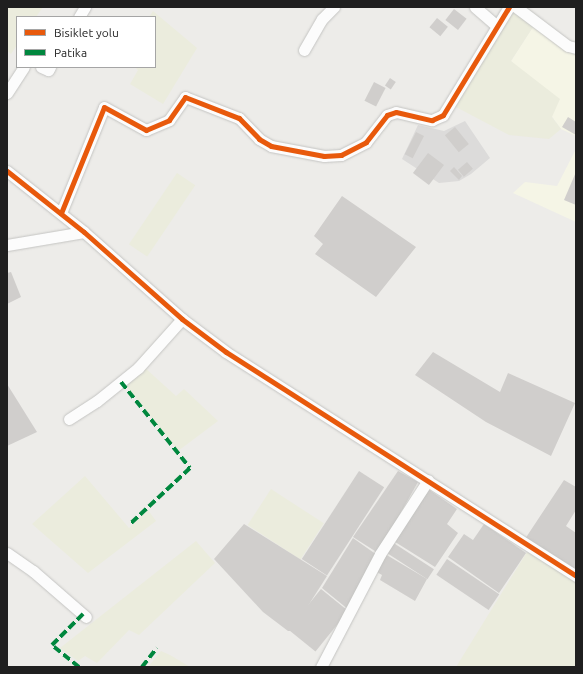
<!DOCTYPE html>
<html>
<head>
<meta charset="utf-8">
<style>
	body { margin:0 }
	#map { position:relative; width:583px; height:674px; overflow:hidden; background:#edece9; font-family:Ubuntu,sans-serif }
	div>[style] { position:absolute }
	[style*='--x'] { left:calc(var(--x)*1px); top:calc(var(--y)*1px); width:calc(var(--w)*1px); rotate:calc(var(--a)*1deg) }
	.residential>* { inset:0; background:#dcdbda }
	.education>* { inset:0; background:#f5f5e6 }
	.farmland>* { inset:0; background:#ebecdd; transform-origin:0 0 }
	.building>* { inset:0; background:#d0cecc; transform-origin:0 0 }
	.roads { filter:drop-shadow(0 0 1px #c4c4c2) drop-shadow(0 0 1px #c4c4c2) }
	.minor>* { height:11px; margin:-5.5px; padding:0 5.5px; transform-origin:5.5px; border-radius:5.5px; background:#fcfcfc }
	.quiet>* { height:4px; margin-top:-2px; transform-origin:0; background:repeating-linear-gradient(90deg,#00873e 0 8px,transparent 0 12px) }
	.cycleway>* { height:5px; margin:-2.5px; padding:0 2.5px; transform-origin:2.5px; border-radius:2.5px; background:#e8590c }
	span { translate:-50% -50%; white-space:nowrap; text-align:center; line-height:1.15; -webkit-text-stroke:3px #fff; paint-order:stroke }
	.frame { position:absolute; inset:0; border:8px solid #1f1f1f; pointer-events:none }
	.legend { position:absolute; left:16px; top:16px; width:140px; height:52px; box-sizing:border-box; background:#fff; border:1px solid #a5a5a5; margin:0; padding:5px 7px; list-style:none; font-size:12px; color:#1f1f1f }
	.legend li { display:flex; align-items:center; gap:8px; height:20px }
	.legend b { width:20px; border:1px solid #a5a5a5 }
</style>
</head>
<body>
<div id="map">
	<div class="residential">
		<i style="clip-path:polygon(465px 121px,490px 158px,471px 174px,459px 181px,439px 183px,402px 159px,418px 125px,444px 131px)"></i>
	</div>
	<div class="education">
		<i style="clip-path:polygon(533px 27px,576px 54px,576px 136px,561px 129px,511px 61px)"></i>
		<i style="clip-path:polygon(576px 149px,576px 222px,513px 193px,525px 182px,557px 186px)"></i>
	</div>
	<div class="farmland">
		<i style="clip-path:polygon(7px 7px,43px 7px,36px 17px,17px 17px,17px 45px,11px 54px,7px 51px)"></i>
		<i style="clip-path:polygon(153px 11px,197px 48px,163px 104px,130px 84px,138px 70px,135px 67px,155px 67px,155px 17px,149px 17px)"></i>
		<i style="clip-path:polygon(513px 12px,533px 27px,511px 61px,560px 99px,552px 117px,561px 129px,549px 139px,509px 135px,454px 106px)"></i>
		<i style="left:177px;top:173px;width:22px;height:86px;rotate:34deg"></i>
		<i style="clip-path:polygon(144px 367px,176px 396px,184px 389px,218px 421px,178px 451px,124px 383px)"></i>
		<i style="clip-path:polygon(85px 476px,129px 528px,148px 510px,156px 521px,88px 573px,32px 524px)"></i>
		<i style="left:271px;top:489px;width:63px;height:43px;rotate:33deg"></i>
		<i style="clip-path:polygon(196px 541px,215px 563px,139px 635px,129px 630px,97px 663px,85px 656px,78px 661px,60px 648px)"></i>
		<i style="clip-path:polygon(527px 552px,576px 580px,576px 667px,456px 667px)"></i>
		<i style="clip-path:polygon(161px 651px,170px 655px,190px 667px,148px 667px)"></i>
	</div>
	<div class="building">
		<i style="left:454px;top:9px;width:16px;height:14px;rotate:38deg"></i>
		<i style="left:437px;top:18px;width:14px;height:12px;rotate:39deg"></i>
		<i style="left:390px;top:78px;width:7px;height:9px;rotate:34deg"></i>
		<i style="left:374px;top:82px;width:13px;height:21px;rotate:27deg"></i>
		<i style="clip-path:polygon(568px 117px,576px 122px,576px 135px,562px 127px)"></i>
		<i style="left:455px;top:127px;width:22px;height:13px;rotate:51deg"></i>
		<i style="left:416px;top:132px;width:9px;height:25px;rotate:27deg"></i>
		<i style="left:428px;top:153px;width:20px;height:25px;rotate:37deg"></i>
		<i style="left:467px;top:162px;width:9px;height:12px;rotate:49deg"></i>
		<i style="clip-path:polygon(454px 167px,462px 176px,459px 180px,450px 171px)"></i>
		<i style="clip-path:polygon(576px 172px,576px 205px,564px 200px)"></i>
		<i style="clip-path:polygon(342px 196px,416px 247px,376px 297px,315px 254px,323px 244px,314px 236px)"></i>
		<i style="clip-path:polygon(11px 272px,21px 297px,7px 304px,7px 273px)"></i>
		<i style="clip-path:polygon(433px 352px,500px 392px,508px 373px,575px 403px,551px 456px,486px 422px,415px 375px)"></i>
		<i style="clip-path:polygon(7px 384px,37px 432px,7px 446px)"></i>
		<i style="left:359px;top:471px;width:30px;height:105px;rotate:33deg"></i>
		<i style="clip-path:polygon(398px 471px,418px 482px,378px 553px,353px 537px)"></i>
		<i style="clip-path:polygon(564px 480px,576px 487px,576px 510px,566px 526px,576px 533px,576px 571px,525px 539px)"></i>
		<i style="clip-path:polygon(428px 489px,457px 509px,447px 524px,458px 533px,435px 567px,392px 540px)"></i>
		<i style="clip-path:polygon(244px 524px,327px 576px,292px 631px,288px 631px,263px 612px,214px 559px)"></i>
		<i style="clip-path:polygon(484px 524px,526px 553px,499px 593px,448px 557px,464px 534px,473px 540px)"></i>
		<i style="clip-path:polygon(353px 538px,377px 555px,349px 610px,322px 588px)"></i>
		<i style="left:392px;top:542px;width:50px;height:12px;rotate:33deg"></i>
		<i style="clip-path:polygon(385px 554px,427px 579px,415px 601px,380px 580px,382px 575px,375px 571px)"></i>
		<i style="left:447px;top:559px;width:63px;height:19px;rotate:34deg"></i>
		<i style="left:321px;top:589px;width:35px;height:52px;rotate:39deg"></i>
	</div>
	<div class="roads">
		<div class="minor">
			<i style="--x:475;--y:7;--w:29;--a:41"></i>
			<i style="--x:516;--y:7;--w:65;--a:36.9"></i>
			<i style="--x:568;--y:46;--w:8;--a:14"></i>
			<i style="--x:79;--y:17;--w:12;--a:-59"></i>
			<i style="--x:304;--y:50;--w:36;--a:-60"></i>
			<i style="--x:322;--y:19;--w:17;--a:-45"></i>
			<i style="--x:41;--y:67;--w:8;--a:23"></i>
			<i style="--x:48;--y:70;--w:4;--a:-56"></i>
			<i style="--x:7;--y:93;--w:31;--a:-57"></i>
			<i style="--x:7;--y:171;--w:98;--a:38.4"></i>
			<i style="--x:84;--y:232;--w:131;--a:41.6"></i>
			<i style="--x:182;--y:319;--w:55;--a:36.9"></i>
			<i style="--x:226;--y:352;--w:416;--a:32.6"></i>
			<i style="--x:61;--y:213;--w:114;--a:-67.9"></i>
			<i style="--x:104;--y:107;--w:48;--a:28.7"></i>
			<i style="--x:146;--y:130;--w:25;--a:-23"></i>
			<i style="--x:169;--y:120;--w:28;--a:-55"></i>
			<i style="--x:185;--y:97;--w:58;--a:21.3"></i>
			<i style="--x:239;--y:118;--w:29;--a:46"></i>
			<i style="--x:259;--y:139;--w:14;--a:30"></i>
			<i style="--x:271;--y:146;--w:54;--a:10.7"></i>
			<i style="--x:324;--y:156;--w:17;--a:-3"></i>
			<i style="--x:341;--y:155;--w:28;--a:-27"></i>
			<i style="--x:366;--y:142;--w:34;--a:-52"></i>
			<i style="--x:387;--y:115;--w:9;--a:-18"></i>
			<i style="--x:396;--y:112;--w:37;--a:13"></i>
			<i style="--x:432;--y:120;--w:12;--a:-24"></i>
			<i style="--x:443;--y:115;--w:127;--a:-58.6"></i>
			<i style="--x:7;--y:245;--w:78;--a:-9.6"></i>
			<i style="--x:69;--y:419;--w:33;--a:-33"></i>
			<i style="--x:97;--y:401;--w:53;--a:-38.8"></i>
			<i style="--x:138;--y:368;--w:66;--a:-48.1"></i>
			<i style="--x:7;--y:553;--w:32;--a:35"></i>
			<i style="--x:33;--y:571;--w:70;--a:41"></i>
			<i style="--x:321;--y:667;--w:127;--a:-62.4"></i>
			<i style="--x:380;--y:554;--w:88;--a:-57"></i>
		</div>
	</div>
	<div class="quiet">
		<i style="--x:121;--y:382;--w:110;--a:51.3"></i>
		<i style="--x:190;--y:468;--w:82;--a:137"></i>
		<i style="--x:79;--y:667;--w:35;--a:-141"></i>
		<i style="--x:52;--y:645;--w:44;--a:-45"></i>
		<i style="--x:142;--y:667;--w:24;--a:-52"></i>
	</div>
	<div class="cycleway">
		<i style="--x:7;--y:171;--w:98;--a:38.4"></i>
		<i style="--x:84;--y:232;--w:131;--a:41.6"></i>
		<i style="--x:182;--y:319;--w:55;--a:36.9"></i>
		<i style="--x:226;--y:352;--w:416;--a:32.6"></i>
		<i style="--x:61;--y:213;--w:114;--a:-67.9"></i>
		<i style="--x:104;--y:107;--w:48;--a:28.7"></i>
		<i style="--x:146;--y:130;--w:25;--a:-23"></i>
		<i style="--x:169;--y:120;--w:28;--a:-55"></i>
		<i style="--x:185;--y:97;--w:58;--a:21.3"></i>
		<i style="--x:239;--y:118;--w:29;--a:46"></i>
		<i style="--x:259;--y:139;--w:14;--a:30"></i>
		<i style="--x:271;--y:146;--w:54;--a:10.7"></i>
		<i style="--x:324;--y:156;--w:17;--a:-3"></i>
		<i style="--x:341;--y:155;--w:28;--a:-27"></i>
		<i style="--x:366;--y:142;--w:34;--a:-52"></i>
		<i style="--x:387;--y:115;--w:9;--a:-18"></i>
		<i style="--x:396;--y:112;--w:37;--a:13"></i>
		<i style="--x:432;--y:120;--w:12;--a:-24"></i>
		<i style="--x:443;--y:115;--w:127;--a:-58.6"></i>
	</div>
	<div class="frame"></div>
	<ul class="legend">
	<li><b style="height:5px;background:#e8590c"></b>Bisiklet yolu</li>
	<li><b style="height:5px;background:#00873e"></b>Patika</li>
	</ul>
</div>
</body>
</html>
